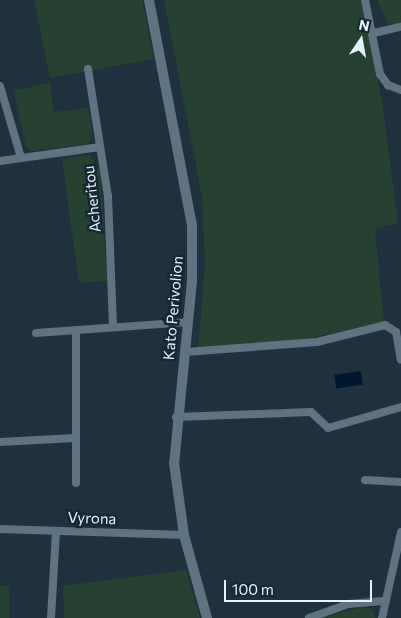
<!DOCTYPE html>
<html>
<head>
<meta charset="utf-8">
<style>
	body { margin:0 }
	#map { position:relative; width:401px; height:618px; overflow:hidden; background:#1f313f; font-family:Commissioner,sans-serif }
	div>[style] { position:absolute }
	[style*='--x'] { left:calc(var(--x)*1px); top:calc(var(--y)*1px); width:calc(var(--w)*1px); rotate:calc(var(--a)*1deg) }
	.green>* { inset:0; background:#244131; transform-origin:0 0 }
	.water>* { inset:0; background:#00182f; transform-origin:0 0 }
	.minor>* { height:8px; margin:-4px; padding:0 4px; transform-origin:4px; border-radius:4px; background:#5f7383 }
	.tertiary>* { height:10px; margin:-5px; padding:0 5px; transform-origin:5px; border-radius:5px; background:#5f7383 }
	span { translate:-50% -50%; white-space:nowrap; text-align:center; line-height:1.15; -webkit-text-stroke:5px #162735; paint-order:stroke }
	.street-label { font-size:15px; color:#e7f3fc }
	.north { position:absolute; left:336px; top:15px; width:50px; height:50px; -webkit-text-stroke:4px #162735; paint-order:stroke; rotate:12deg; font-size:14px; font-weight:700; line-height:20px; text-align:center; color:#e7f3fc }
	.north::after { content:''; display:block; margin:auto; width:18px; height:22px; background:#e7f3fc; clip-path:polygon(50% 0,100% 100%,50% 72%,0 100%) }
	.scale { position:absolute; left:224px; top:580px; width:148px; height:22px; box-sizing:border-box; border:2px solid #e7f3fc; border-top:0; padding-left:6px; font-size:15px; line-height:18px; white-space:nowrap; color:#e7f3fc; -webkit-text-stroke:4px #162735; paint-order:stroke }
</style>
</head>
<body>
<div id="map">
	<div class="green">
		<i style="clip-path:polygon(34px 0,142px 0,154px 59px,50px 78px)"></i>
		<i style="clip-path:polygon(164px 0,361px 0,382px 100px,398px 223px,375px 229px,384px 322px,305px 339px,198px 349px,205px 264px,202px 197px)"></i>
		<i style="clip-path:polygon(377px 0,401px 0,401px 25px,388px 23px)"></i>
		<i style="clip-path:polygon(50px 82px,54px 112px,88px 108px,93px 134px,88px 144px,31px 151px,26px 147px,14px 91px)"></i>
		<i style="clip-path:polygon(90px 155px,100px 171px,107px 281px,79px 283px,62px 159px)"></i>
		<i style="clip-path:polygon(186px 570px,200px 618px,64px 618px,63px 586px)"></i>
		<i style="left:9px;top:586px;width:32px;height:9px;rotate:90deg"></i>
		<i style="clip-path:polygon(364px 607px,373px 610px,375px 618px,321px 618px)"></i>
	</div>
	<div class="water">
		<i style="left:361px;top:371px;width:14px;height:27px;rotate:82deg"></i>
	</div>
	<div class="minor">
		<i style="--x:365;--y:0;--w:76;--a:78.5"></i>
		<i style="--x:380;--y:74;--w:14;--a:54"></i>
		<i style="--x:388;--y:85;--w:14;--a:21"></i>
		<i style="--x:374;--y:33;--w:28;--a:-13"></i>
		<i style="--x:88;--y:69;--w:129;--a:81.1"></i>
		<i style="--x:108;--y:196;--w:131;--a:87.8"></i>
		<i style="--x:0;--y:86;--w:75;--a:73.7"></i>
		<i style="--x:0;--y:161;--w:101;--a:-8"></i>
		<i style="--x:76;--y:330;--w:153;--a:90"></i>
		<i style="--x:36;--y:333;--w:152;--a:-4.1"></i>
		<i style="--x:185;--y:352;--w:132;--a:-4.3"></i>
		<i style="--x:317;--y:342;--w:70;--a:-14"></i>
		<i style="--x:385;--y:325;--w:13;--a:32"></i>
		<i style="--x:396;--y:332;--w:28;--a:80"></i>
		<i style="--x:176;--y:417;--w:135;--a:-2.1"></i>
		<i style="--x:311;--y:412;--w:23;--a:43"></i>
		<i style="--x:328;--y:428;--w:76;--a:-16"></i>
		<i style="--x:0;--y:442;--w:75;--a:-3.1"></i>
		<i style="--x:365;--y:480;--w:36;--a:3"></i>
		<i style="--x:0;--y:529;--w:184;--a:1.9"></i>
		<i style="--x:51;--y:618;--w:87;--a:-86.7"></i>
		<i style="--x:309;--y:618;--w:41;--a:-19.7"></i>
		<i style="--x:348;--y:604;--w:38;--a:-5"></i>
		<i style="--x:382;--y:618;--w:88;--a:-77.5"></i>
	</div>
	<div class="tertiary">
		<i style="--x:149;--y:0;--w:229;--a:79.2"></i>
		<i style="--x:192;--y:225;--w:56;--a:90"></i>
		<i style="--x:192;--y:281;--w:183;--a:95.6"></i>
		<i style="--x:174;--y:463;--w:73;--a:82.1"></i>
		<i style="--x:184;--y:535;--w:86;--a:74.5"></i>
	</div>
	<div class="street-label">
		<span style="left:92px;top:199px;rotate:-96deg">Acheritou</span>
		<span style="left:173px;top:308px;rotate:-85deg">Kato Perivolion</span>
		<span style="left:92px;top:518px;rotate:2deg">Vyrona</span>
	</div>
	<div class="north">N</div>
	<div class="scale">100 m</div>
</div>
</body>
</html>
